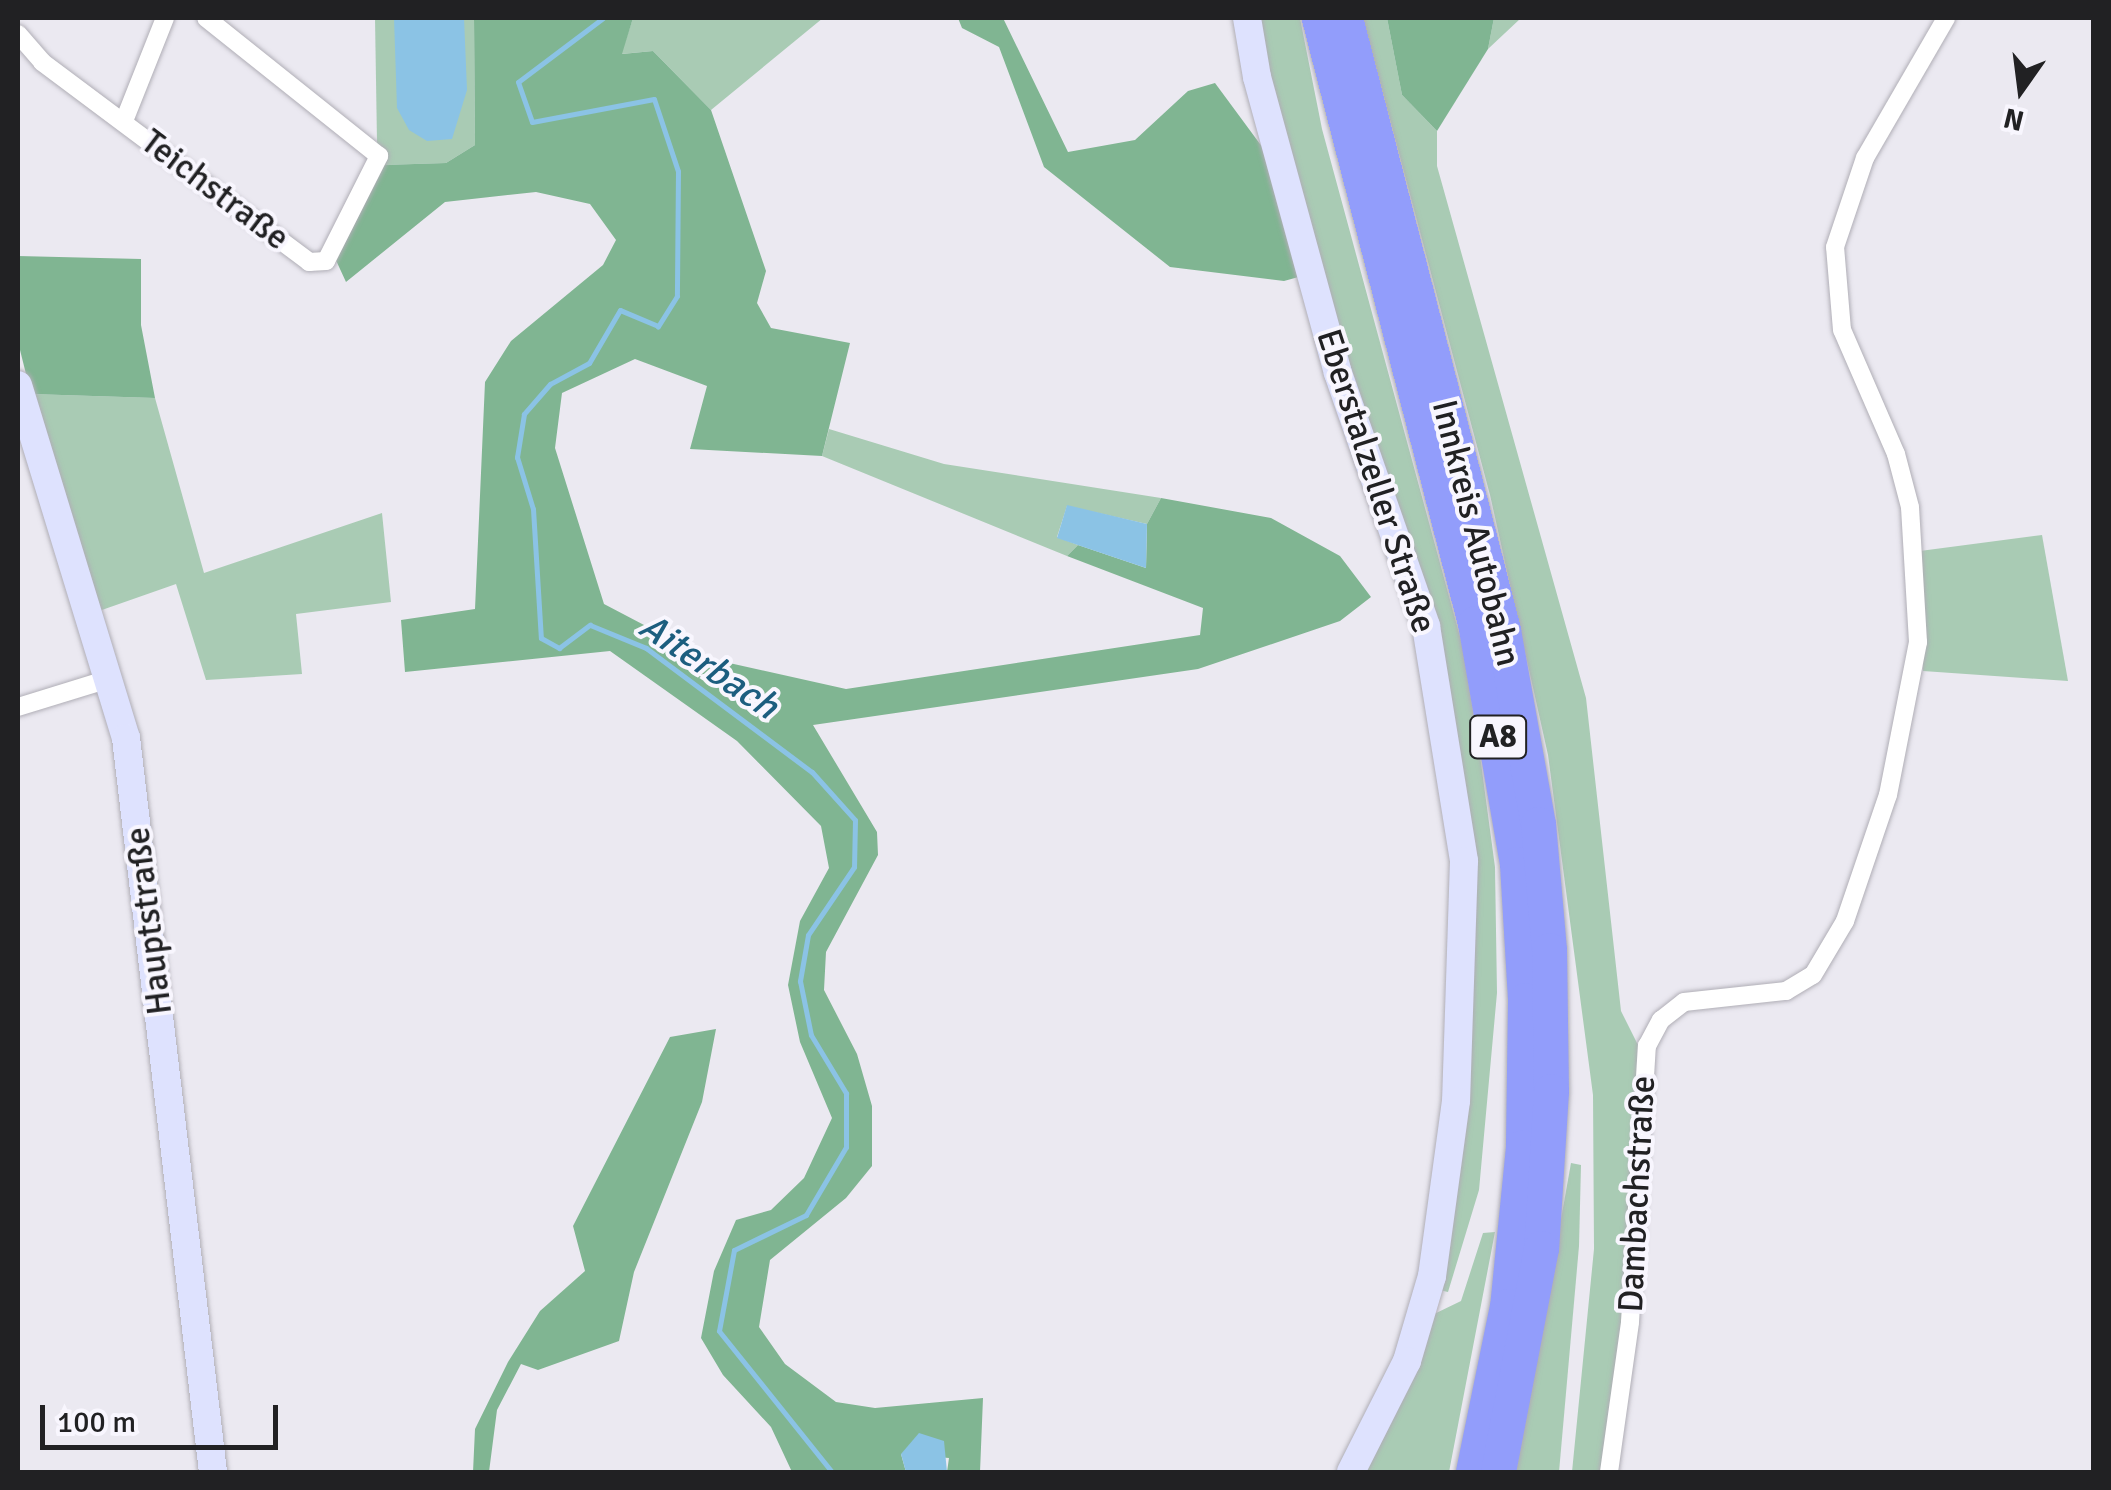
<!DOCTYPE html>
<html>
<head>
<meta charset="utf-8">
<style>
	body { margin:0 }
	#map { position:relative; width:2111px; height:1490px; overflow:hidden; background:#ebe9f1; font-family:Signika,sans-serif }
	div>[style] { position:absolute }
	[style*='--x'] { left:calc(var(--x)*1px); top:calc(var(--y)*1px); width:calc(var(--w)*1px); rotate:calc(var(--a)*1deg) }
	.green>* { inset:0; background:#a9cbb4 }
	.forest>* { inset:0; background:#80b592 }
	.water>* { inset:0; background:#8bc3e5 }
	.stream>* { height:5px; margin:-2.5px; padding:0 2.5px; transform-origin:2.5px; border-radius:2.5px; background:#8bc3e5 }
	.roads { filter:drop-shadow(0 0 2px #b0aeb6) drop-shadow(0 0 2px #b0aeb6) }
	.street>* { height:18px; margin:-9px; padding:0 9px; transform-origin:9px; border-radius:9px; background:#fff }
	.secondary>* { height:28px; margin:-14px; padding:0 14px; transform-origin:14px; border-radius:14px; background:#dee2fe }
	.highway>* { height:35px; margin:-17.5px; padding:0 17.5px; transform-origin:17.5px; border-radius:17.5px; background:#929dfb }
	span { translate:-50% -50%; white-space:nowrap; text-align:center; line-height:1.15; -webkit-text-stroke:8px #f8f6fe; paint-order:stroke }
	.shield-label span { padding:2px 8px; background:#f8f6fe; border:2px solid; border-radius:8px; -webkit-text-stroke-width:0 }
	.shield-label { font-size:32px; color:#212123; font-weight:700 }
	.street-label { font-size:35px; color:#212123 }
	.water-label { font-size:38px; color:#1c5e7f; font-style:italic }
	.frame { position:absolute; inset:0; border:20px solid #212123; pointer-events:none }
	.north { position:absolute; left:1971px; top:40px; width:100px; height:100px; -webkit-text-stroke:8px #f8f6fe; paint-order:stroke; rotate:194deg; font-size:28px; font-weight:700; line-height:40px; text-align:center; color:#212123 }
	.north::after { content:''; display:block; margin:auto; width:35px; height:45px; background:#212123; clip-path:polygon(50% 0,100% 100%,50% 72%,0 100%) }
	.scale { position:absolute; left:40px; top:1405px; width:238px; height:45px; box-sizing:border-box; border:5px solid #212123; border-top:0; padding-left:12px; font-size:30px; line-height:35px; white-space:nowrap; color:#212123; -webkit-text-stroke:8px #f8f6fe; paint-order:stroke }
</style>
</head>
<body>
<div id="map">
	<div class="green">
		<i style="clip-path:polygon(375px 18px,474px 18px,475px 145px,446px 163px,383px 165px,377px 142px)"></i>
		<i style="clip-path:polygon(633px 18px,823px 18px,711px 110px,653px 51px,621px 54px)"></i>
		<i style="clip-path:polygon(1255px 18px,1300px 18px,1322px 129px,1462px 644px,1479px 748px,1495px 867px,1497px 993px,1479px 1190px,1448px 1292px,1435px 1289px,1465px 791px,1344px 368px)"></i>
		<i style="clip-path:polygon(1363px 18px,1387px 18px,1402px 95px,1437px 131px,1437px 166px,1586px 698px,1621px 1011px,1639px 1047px,1626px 1295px,1601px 1472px,1572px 1472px,1594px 1249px,1593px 1095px,1548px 755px,1490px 495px)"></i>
		<i style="clip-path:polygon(1494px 18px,1521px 18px,1488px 49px)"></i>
		<i style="clip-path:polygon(31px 394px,155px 398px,204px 573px,382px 513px,391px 602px,296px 614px,302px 674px,206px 680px,176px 584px,99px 611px)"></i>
		<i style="clip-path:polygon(829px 429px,944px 464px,1161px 498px,1147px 524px,1067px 506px,1057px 537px,1078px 545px,1067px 556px,822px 456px)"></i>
		<i style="clip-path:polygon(2042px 535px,2068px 681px,1923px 671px,1920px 551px)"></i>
		<i style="clip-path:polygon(1571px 1163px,1581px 1165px,1579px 1246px,1559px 1472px,1516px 1472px)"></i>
		<i style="clip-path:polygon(1495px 1232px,1449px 1472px,1363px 1472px,1430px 1316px,1461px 1301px,1483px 1233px)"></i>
	</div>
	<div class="forest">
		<i style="clip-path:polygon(474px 18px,633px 18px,622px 54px,653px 51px,711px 110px,766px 271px,757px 303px,771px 328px,850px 343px,822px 456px,690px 449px,707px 386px,635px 359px,562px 393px,555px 448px,604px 604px,707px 658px,846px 689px,1200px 635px,1203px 608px,1067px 556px,1078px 545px,1146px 568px,1147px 524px,1161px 498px,1271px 518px,1340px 556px,1371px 597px,1340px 621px,1198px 669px,813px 725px,877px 832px,878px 855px,826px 952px,824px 990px,857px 1054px,872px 1106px,872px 1166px,846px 1198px,770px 1260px,759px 1327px,785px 1364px,836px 1402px,875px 1408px,983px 1398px,980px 1472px,947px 1472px,949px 1458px,901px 1454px,906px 1472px,792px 1472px,771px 1427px,723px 1375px,701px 1338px,714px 1271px,736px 1220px,771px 1210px,804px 1178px,832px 1118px,800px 1042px,788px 985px,800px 921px,829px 868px,821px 826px,737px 741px,610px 651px,405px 672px,401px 620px,475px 609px,485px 382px,511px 341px,603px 265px,616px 240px,590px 204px,536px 192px,445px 202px,346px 282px,334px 256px,383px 165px,446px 163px,475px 145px)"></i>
		<i style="clip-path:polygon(958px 18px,1003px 18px,1068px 152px,1135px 140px,1188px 91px,1215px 83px,1274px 163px,1302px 276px,1284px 281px,1170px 267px,1044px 167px,999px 47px,962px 28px)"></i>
		<i style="clip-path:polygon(1387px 18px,1494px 18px,1488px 49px,1437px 131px,1402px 95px)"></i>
		<i style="clip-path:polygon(18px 256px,141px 259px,141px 325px,155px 398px,31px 394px,18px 342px)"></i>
		<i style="clip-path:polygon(716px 1029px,702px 1102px,634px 1272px,619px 1341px,538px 1370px,521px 1364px,497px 1410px,489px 1472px,473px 1472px,475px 1429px,508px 1362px,540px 1311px,585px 1271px,573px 1226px,670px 1037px)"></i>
	</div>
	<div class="water">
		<i style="clip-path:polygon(394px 18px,464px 18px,467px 90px,452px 139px,427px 141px,409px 130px,397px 108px)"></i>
		<i style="clip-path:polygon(1067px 505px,1147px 524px,1146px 568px,1057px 538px)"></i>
		<i style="clip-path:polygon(919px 1433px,944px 1441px,947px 1472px,906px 1472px,901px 1454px)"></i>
	</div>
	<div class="stream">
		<i style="--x:603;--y:18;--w:106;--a:143"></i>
		<i style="--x:518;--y:82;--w:42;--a:70.7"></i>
		<i style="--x:532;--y:122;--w:124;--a:-10.7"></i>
		<i style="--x:654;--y:99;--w:76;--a:71.6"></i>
		<i style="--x:678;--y:171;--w:125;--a:90.5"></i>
		<i style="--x:677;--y:296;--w:36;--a:122"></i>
		<i style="--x:658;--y:326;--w:41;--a:-157.2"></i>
		<i style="--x:620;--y:310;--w:61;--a:120.3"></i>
		<i style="--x:589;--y:363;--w:44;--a:151.7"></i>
		<i style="--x:550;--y:384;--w:40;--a:131"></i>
		<i style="--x:524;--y:414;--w:44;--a:99.2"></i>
		<i style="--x:517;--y:457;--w:54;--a:72.9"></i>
		<i style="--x:533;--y:509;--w:129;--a:86.5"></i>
		<i style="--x:541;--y:638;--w:21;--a:29"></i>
		<i style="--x:559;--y:648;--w:39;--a:-37"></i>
		<i style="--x:590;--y:625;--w:61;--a:22.3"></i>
		<i style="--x:646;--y:648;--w:207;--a:36.8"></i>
		<i style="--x:812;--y:772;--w:64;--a:48.1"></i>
		<i style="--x:855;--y:820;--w:47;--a:91.2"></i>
		<i style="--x:854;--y:867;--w:82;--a:124.1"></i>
		<i style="--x:808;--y:935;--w:47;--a:99.9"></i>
		<i style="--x:800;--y:981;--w:55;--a:78.5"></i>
		<i style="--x:811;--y:1035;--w:68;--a:58.9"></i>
		<i style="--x:846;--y:1093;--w:54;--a:90"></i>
		<i style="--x:846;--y:1147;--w:79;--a:120.5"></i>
		<i style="--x:806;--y:1215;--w:80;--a:154.1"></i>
		<i style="--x:734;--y:1250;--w:82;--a:100.5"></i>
		<i style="--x:719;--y:1331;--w:181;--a:51.3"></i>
	</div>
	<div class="roads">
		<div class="street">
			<i style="--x:18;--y:34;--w:37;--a:49"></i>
			<i style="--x:42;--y:62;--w:334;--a:36.8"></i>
			<i style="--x:309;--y:262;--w:17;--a:-3"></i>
			<i style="--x:326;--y:261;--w:118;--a:-63.2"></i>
			<i style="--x:379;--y:156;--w:221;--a:-141.4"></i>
			<i style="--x:124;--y:121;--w:111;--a:-68.3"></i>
			<i style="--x:18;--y:707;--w:98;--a:-17.1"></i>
			<i style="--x:1609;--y:1472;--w:151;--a:-82"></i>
			<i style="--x:1630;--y:1322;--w:277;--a:-86.5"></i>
			<i style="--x:1647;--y:1046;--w:30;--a:-62"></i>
			<i style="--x:1661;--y:1020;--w:29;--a:-38"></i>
			<i style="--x:1684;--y:1002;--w:103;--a:-6.2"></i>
			<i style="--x:1786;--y:991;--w:31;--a:-31"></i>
			<i style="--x:1813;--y:975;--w:63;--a:-59.3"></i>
			<i style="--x:1845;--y:921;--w:133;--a:-71.2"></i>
			<i style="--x:1888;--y:795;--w:156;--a:-78.9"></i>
			<i style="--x:1918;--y:642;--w:135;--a:-93.4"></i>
			<i style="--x:1910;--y:507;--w:55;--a:-104.8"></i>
			<i style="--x:1896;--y:454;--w:135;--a:-113.5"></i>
			<i style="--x:1842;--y:330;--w:83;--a:-94.8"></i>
			<i style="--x:1835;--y:247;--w:94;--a:-71.4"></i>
			<i style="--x:1865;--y:158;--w:162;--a:-59.9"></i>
		</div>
		<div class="secondary">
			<i style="--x:1247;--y:18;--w:60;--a:80.4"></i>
			<i style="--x:1257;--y:77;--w:307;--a:74.7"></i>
			<i style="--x:1338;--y:373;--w:268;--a:70.8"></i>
			<i style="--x:1426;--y:626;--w:238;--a:80.8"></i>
			<i style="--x:1464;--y:861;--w:240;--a:91.9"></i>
			<i style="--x:1456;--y:1101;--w:177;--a:97.8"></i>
			<i style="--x:1432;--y:1276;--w:89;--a:106.4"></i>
			<i style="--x:1407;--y:1361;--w:124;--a:116.8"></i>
			<i style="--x:18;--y:385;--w:369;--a:73"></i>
			<i style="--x:126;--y:738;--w:739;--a:83.24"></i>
		</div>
		<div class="highway">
			<i style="--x:1319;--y:18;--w:625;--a:75.54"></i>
			<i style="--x:1475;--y:623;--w:245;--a:80.1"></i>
			<i style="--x:1517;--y:864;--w:136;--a:86.6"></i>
			<i style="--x:1525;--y:1000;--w:147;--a:90.8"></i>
			<i style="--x:1523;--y:1147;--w:160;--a:95.7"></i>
			<i style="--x:1507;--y:1306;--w:169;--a:101.6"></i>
			<i style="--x:1345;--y:18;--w:632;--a:75.52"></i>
			<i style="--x:1503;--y:630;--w:197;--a:79.8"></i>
			<i style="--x:1538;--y:824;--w:126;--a:85"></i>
			<i style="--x:1549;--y:950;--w:141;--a:89.2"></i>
			<i style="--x:1551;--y:1091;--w:157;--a:93.6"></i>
			<i style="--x:1541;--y:1248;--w:228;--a:100.9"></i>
		</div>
	</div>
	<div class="shield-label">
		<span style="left:1498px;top:737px">A8</span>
	</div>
	<div class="street-label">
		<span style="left:215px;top:190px;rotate:37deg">Teichstraße</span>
		<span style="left:1376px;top:481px;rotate:72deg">Eberstalzeller Straße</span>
		<span style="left:1476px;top:533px;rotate:76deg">Innkreis Autobahn</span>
		<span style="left:149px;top:921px;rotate:-97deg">Hauptstraße</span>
		<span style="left:1637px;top:1194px;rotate:-87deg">Dambachstraße</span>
	</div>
	<div class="water-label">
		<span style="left:709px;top:666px;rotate:34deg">Aiterbach</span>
	</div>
	<div class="frame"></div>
	<div class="north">N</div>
	<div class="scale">100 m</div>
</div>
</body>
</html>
